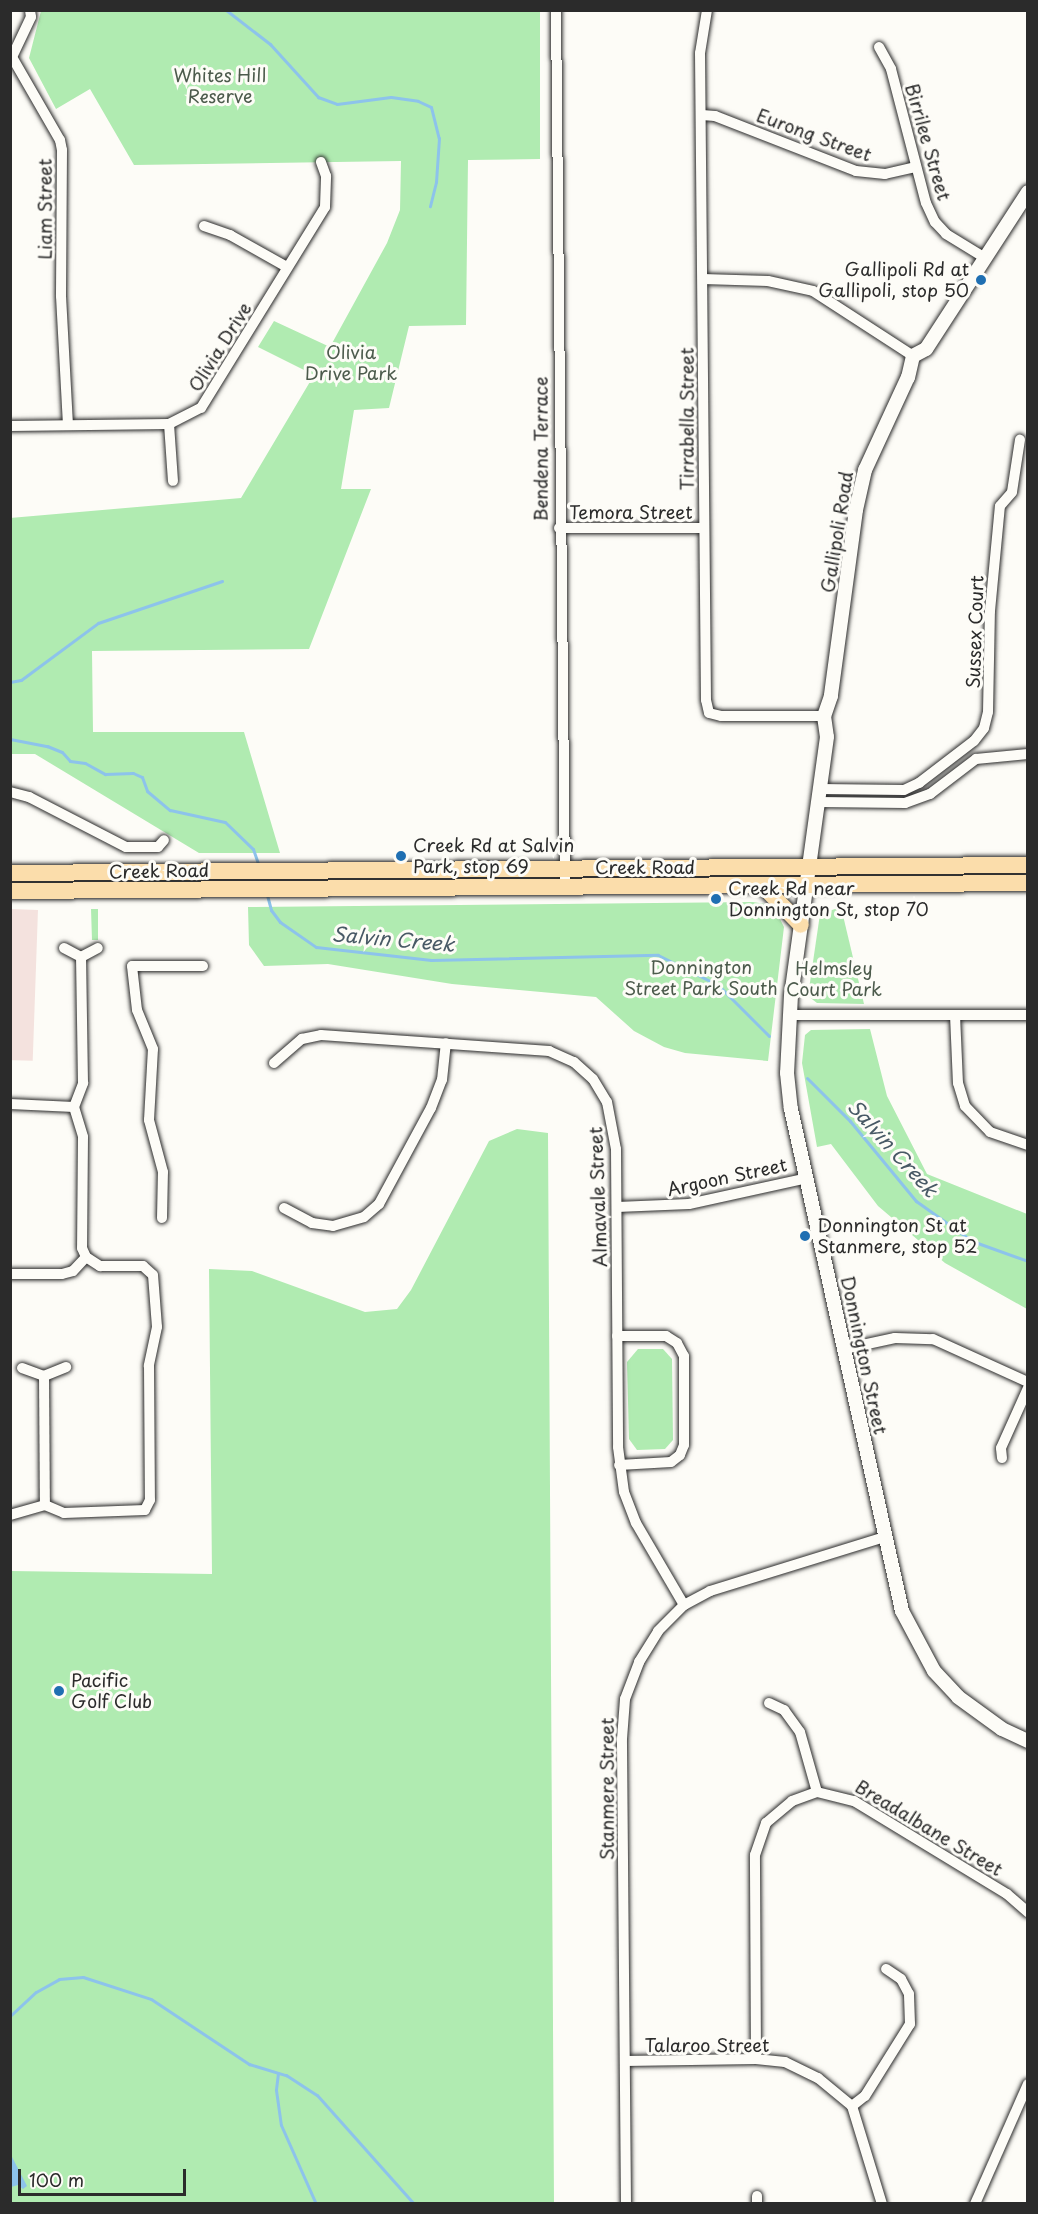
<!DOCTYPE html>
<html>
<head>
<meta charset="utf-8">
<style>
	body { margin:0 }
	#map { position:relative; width:1038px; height:2214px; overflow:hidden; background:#fdfcf7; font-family:"Playpen Sans",sans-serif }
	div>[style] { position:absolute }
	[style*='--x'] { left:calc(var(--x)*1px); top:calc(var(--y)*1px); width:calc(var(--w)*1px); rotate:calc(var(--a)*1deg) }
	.built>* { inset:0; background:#f4e2de; transform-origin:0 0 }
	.green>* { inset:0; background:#b0ebb1 }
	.water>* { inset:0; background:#8dc3eb }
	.stream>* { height:3px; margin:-1.5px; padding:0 1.5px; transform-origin:1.5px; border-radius:1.5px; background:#8dc3eb }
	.roads { filter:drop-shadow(0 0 2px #2b2b2b) drop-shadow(0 0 2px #2b2b2b) }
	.minor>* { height:10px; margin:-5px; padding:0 5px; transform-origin:5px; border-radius:5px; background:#fdfcf7 }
	.tertiary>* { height:14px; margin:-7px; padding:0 7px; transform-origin:7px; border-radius:7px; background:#fdfcf7 }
	.primary>* { height:16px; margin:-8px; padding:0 8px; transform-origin:8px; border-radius:8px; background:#fbddab }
	.dots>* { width:16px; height:16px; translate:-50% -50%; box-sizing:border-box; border:3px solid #fdfcf7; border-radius:50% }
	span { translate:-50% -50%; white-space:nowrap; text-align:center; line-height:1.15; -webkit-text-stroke:6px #fdfcf7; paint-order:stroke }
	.park-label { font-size:18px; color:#4c5b4c }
	.street-label { font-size:18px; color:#2b2b2b }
	.poi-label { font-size:18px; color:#2b2b2b }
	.right { translate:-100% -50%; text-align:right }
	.left { translate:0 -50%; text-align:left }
	.water-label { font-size:20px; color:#485965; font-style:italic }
	.frame { position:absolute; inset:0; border:12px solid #2b2b2b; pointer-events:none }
	.scale { position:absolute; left:18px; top:2169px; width:168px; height:27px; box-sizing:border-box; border:3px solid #2b2b2b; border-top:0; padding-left:8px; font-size:18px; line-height:21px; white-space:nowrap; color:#2b2b2b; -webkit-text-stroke:4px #fdfcf7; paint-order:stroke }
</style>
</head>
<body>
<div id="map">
	<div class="built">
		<i style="left:11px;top:909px;width:27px;height:151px;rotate:2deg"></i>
	</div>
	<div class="green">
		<i style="clip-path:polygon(41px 11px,540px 11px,540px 159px,468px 160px,466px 325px,409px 326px,389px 408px,354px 410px,341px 489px,371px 489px,309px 649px,92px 651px,93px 732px,244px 732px,280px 853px,199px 853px,35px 754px,11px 754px,10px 518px,241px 498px,314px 375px,258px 347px,274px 321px,330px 347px,387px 243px,400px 210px,401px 161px,134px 165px,90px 89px,56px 109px,29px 58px)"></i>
		<i style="clip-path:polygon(753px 902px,765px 904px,777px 913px,784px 927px,768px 1061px,685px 1053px,664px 1047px,634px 1031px,596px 997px,452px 984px,328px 964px,264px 966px,249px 945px,248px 907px)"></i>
		<i style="clip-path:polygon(841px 907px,864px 1004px,817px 1003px,808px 996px,820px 914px)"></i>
		<i style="clip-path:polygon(91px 909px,98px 909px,98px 940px,92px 940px)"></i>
		<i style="clip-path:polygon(870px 1029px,887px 1096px,927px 1174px,1027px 1214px,1027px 1309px,945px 1263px,878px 1206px,831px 1144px,817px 1147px,802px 1063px,805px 1035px,811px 1030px)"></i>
		<i style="clip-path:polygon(517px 1129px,548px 1133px,554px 2203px,11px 2204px,11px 1571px,212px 1574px,209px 1269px,252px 1271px,365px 1312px,397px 1309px,411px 1290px,489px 1141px)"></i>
		<i style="clip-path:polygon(638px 1349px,663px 1349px,672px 1359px,673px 1440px,665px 1449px,637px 1450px,629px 1439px,627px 1362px)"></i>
	</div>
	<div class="water">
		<i style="clip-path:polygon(11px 2155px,27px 2186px,23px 2189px,18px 2185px,11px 2187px)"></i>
	</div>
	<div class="stream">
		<i style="--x:226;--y:10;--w:56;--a:37.7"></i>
		<i style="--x:270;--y:44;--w:72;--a:47.8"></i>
		<i style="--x:318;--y:97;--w:20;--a:20"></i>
		<i style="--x:337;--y:104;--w:54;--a:-7.4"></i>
		<i style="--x:391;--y:97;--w:27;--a:8"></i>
		<i style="--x:418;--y:101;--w:14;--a:25"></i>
		<i style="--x:431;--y:107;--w:32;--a:76"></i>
		<i style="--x:439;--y:138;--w:44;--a:93.9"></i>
		<i style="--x:436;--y:182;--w:25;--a:104"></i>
		<i style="--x:10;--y:682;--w:11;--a:-10"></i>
		<i style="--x:21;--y:680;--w:96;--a:-36.5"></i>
		<i style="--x:98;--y:623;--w:131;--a:-18.7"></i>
		<i style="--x:10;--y:739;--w:38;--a:11"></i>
		<i style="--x:47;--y:746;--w:16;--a:22"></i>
		<i style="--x:62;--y:752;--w:12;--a:48"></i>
		<i style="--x:70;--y:761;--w:15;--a:8"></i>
		<i style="--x:85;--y:763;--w:23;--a:29"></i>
		<i style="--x:105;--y:774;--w:28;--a:-2"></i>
		<i style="--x:133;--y:773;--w:10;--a:24"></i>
		<i style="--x:142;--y:777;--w:15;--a:70"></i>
		<i style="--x:147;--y:791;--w:30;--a:40"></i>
		<i style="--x:170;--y:810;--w:56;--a:12.3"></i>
		<i style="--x:225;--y:822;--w:39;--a:44"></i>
		<i style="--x:253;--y:849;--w:18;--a:71"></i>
		<i style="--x:267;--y:895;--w:16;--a:75"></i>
		<i style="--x:271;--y:910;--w:15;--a:53"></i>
		<i style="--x:280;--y:922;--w:44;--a:34.8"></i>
		<i style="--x:316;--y:947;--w:116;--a:6.4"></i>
		<i style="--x:431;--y:960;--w:227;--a:-1.3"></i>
		<i style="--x:658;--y:955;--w:67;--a:26.6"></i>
		<i style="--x:718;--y:985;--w:72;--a:45"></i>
		<i style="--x:807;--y:1078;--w:61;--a:45"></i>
		<i style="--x:850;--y:1121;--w:104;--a:50.5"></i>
		<i style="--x:916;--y:1201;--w:69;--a:35.5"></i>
		<i style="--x:972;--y:1241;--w:59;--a:19.7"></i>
		<i style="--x:10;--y:2016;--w:35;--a:-43"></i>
		<i style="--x:36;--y:1992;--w:26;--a:-29"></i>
		<i style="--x:59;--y:1979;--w:24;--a:-5"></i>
		<i style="--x:83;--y:1977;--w:71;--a:17.9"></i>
		<i style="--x:151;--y:1999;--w:118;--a:33.6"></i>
		<i style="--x:249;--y:2064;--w:39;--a:17"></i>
		<i style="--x:286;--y:2075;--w:37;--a:33"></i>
		<i style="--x:317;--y:2095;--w:146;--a:48.3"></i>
		<i style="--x:278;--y:2073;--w:17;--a:97"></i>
		<i style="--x:276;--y:2090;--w:35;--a:82"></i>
		<i style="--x:281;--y:2125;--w:86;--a:66.1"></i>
	</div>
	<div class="roads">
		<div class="minor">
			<i style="--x:30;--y:10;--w:7;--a:82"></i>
			<i style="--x:31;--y:17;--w:44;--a:115.4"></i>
			<i style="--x:12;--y:57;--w:96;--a:60"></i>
			<i style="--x:60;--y:140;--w:10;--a:79"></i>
			<i style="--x:62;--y:150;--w:146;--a:90.4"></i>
			<i style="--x:61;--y:296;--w:129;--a:86.9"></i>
			<i style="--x:556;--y:10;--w:877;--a:89.41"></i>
			<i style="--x:707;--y:10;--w:44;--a:99.2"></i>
			<i style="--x:700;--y:53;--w:647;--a:89.47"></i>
			<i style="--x:706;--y:700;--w:13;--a:77"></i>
			<i style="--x:709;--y:713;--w:12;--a:14"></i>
			<i style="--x:721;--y:716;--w:103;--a:0"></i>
			<i style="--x:879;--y:47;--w:25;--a:61"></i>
			<i style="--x:891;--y:69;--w:138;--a:75.4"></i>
			<i style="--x:926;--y:203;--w:21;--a:65"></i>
			<i style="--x:935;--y:222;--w:16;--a:47"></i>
			<i style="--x:946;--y:234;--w:46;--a:31.6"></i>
			<i style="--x:702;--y:115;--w:13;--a:4"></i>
			<i style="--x:715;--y:116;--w:151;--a:21.3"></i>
			<i style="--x:856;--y:171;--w:29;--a:6"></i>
			<i style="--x:885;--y:174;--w:32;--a:-13"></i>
			<i style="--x:204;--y:226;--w:28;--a:19"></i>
			<i style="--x:230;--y:235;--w:65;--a:29.3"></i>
			<i style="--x:703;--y:279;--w:65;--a:1.8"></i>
			<i style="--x:768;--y:281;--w:46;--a:12.5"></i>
			<i style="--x:813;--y:291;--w:119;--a:33"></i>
			<i style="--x:169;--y:424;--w:57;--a:86"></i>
			<i style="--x:10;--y:426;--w:159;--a:-0.7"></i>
			<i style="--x:169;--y:424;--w:36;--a:-27"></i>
			<i style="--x:201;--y:408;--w:236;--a:-58.3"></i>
			<i style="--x:325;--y:207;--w:31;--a:-88"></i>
			<i style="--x:326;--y:176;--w:15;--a:-110"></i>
			<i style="--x:559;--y:528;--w:145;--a:0"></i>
			<i style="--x:820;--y:789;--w:84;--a:0.7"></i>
			<i style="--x:904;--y:790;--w:17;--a:-25"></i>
			<i style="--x:919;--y:783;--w:69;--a:-37.4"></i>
			<i style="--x:974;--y:741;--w:16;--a:-52"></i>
			<i style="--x:984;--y:728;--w:16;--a:-76"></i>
			<i style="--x:988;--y:712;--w:101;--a:-88.9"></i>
			<i style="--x:990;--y:611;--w:105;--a:-84.6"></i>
			<i style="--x:1000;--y:506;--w:18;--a:-49"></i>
			<i style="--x:1012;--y:492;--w:53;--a:-81.3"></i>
			<i style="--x:10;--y:792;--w:20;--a:15"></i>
			<i style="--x:29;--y:797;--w:109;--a:27.3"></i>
			<i style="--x:126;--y:847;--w:32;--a:0"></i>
			<i style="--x:158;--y:847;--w:9;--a:-49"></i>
			<i style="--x:819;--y:802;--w:86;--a:0.7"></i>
			<i style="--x:905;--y:803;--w:27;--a:-20"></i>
			<i style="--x:930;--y:794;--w:58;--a:-37.3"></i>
			<i style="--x:976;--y:759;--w:52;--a:-5.5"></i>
			<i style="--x:64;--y:948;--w:19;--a:28"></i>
			<i style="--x:81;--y:957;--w:19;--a:-28"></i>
			<i style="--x:789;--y:1015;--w:239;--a:0"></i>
			<i style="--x:955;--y:1015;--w:68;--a:87.5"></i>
			<i style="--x:958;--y:1083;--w:24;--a:73"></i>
			<i style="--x:965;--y:1106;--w:36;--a:46"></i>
			<i style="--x:990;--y:1132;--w:40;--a:18.9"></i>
			<i style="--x:274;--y:1063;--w:37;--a:-41"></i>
			<i style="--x:302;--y:1039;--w:19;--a:-12"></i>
			<i style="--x:321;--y:1035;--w:229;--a:4"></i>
			<i style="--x:549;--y:1051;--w:27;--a:24"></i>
			<i style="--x:574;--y:1062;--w:25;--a:42"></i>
			<i style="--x:593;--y:1079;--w:27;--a:59"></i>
			<i style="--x:607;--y:1102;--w:48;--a:79.2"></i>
			<i style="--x:616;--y:1149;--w:298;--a:89.6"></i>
			<i style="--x:618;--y:1447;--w:45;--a:82.4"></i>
			<i style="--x:624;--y:1492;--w:33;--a:69"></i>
			<i style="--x:636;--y:1523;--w:95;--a:59.7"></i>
			<i style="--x:10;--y:1104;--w:64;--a:2.7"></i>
			<i style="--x:74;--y:1107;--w:31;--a:73"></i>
			<i style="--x:83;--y:1137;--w:111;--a:90.5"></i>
			<i style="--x:82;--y:1248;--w:10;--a:66"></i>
			<i style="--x:86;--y:1257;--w:17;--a:33"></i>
			<i style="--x:100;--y:1266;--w:43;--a:0"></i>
			<i style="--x:143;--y:1266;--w:13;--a:42"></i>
			<i style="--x:153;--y:1275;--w:52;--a:85.6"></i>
			<i style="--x:157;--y:1327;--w:40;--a:102"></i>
			<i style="--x:149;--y:1366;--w:134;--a:89.6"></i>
			<i style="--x:150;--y:1500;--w:11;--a:117"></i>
			<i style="--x:145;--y:1510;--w:81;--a:177.9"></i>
			<i style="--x:64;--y:1513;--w:21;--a:-157"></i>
			<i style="--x:45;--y:1505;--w:36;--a:164"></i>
			<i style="--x:74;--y:1107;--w:26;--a:-69"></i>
			<i style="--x:83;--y:1083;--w:126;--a:-90.9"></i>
			<i style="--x:617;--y:1207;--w:72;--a:-2.4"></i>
			<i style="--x:689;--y:1204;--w:121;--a:-12.4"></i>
			<i style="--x:284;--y:1208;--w:32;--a:28"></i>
			<i style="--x:312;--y:1223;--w:21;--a:8"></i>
			<i style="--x:333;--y:1226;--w:32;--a:-16"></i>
			<i style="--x:364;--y:1217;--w:20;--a:-41"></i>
			<i style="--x:379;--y:1204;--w:109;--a:-61.6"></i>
			<i style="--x:431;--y:1108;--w:30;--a:-69"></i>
			<i style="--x:442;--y:1080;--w:37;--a:-84"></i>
			<i style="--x:162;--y:1218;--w:46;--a:-88.8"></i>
			<i style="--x:163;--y:1172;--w:54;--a:-105.1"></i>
			<i style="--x:149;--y:1120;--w:71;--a:-86.8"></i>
			<i style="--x:153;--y:1049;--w:42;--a:-112.3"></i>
			<i style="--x:137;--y:1010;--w:44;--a:-96.5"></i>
			<i style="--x:132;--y:966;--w:71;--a:0"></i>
			<i style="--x:10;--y:1274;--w:52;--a:0"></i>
			<i style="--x:62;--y:1274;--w:11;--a:-15"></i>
			<i style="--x:73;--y:1271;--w:19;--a:-47"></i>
			<i style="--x:617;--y:1336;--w:49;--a:0"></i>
			<i style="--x:666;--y:1336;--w:13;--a:32"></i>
			<i style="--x:677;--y:1343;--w:15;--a:62"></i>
			<i style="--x:684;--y:1356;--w:89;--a:90"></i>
			<i style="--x:684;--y:1445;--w:11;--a:112"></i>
			<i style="--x:680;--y:1455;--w:11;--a:142"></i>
			<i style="--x:671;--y:1462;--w:52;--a:176.7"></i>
			<i style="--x:844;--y:1349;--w:52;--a:-12.2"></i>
			<i style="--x:895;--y:1338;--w:38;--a:2"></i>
			<i style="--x:933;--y:1339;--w:104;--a:24.4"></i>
			<i style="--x:22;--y:1368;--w:23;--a:20"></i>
			<i style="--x:44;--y:1376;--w:24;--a:-22"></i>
			<i style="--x:44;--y:1376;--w:129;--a:89.6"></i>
			<i style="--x:1002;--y:1458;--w:10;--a:-96"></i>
			<i style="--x:1001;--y:1448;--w:66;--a:-65.8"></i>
			<i style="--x:769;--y:1703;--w:17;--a:25"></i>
			<i style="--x:784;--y:1710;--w:27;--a:54"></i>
			<i style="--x:800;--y:1732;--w:62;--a:74.2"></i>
			<i style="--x:756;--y:2059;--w:204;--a:-90.3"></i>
			<i style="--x:755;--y:1855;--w:34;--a:-71"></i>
			<i style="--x:766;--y:1823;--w:34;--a:-40"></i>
			<i style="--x:792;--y:1801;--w:27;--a:-20"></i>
			<i style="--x:817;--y:1792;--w:38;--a:14"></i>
			<i style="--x:854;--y:1801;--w:179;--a:31.3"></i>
			<i style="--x:1007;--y:1894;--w:28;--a:41"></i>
			<i style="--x:625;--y:2061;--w:131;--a:-0.9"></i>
			<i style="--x:756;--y:2059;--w:29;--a:6"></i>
			<i style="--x:785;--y:2062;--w:37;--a:26"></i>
			<i style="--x:818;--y:2078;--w:44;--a:39.5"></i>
			<i style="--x:852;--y:2106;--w:102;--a:73"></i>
			<i style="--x:852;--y:2106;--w:16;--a:-38"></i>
			<i style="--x:865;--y:2096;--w:85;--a:-58"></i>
			<i style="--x:910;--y:2024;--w:30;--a:-92"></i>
			<i style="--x:909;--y:1994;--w:17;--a:-118"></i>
			<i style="--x:901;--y:1979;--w:18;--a:-146"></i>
			<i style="--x:757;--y:2196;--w:8;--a:90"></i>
			<i style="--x:626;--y:2204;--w:465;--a:-90.5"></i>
			<i style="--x:622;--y:1739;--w:40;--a:-85.7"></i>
			<i style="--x:625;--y:1699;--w:40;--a:-69"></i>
			<i style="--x:639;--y:1662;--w:36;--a:-58"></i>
			<i style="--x:658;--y:1631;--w:37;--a:-45"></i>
			<i style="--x:684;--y:1605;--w:30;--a:-28"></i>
			<i style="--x:710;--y:1591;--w:182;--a:-17.2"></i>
			<i style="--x:975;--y:2204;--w:131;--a:-66.2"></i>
		</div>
		<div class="tertiary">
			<i style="--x:1028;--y:192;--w:187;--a:123"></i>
			<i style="--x:926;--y:349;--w:15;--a:152"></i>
			<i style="--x:913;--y:356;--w:22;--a:103"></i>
			<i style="--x:908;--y:377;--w:102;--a:114.8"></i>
			<i style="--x:865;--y:470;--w:41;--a:102.7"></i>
			<i style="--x:856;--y:510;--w:188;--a:97.7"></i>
			<i style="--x:831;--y:696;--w:21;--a:109"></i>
			<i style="--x:824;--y:716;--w:21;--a:82"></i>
			<i style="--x:827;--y:737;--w:260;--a:97.9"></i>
			<i style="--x:791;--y:995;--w:78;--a:92.9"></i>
			<i style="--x:787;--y:1073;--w:36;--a:84"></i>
			<i style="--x:791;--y:1109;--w:514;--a:77.53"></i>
			<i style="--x:902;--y:1611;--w:68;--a:61.9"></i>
			<i style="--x:934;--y:1671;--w:35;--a:47"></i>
			<i style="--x:958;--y:1697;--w:54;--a:36"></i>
			<i style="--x:1002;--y:1729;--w:29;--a:25"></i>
		</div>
		<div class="primary">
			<i style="--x:10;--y:873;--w:1018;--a:-0.45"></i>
			<i style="--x:763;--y:886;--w:54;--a:45.7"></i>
			<i style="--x:10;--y:891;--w:1018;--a:-0.45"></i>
		</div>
	</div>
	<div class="dots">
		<i style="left:981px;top:280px;background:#1f6fb2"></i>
		<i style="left:401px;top:856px;background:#1f6fb2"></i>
		<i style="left:716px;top:899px;background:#1f6fb2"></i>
		<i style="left:805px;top:1236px;background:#1f6fb2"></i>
		<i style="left:59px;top:1691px;background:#1f6fb2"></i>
	</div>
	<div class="park-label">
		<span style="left:220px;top:86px">Whites Hill<br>Reserve</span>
		<span style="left:351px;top:363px">Olivia<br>Drive Park</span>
		<span style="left:701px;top:978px">Donnington<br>Street Park South</span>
		<span style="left:834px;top:979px">Helmsley<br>Court Park</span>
	</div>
	<div class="street-label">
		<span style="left:814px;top:135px;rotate:20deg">Eurong Street</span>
		<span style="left:928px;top:142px;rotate:74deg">Birrilee Street</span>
		<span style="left:45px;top:209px;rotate:-90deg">Liam Street</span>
		<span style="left:220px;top:347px;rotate:-58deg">Olivia Drive</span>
		<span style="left:687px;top:419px;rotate:-90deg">Tirrabella Street</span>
		<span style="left:541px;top:449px;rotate:-90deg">Bendena Terrace</span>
		<span style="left:631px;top:512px">Temora Street</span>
		<span style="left:837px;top:532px;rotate:-81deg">Gallipoli Road</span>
		<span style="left:975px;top:632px;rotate:-88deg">Sussex Court</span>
		<span style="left:645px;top:867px">Creek Road</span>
		<span style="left:159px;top:871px;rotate:-1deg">Creek Road</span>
		<span style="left:727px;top:1177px;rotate:-12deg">Argoon Street</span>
		<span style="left:598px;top:1197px;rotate:-92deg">Almavale Street</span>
		<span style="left:864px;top:1355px;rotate:78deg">Donnington Street</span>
		<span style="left:607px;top:1789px;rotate:-90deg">Stanmere Street</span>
		<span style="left:929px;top:1828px;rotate:31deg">Breadalbane Street</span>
		<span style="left:707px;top:2045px">Talaroo Street</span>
	</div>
	<div class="poi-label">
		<span class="right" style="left:969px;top:280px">Gallipoli Rd at<br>Gallipoli, stop 50</span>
		<span class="left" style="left:413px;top:856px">Creek Rd at Salvin<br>Park, stop 69</span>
		<span class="left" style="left:728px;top:899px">Creek Rd near<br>Donnington St, stop 70</span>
		<span class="left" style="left:817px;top:1236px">Donnington St at<br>Stanmere, stop 52</span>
		<span class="left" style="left:71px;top:1691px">Pacific<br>Golf Club</span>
	</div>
	<div class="water-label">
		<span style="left:393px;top:939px;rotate:5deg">Salvin Creek</span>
		<span style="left:893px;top:1148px;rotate:48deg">Salvin Creek</span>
	</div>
	<div class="frame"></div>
	<div class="scale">100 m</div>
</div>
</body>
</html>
